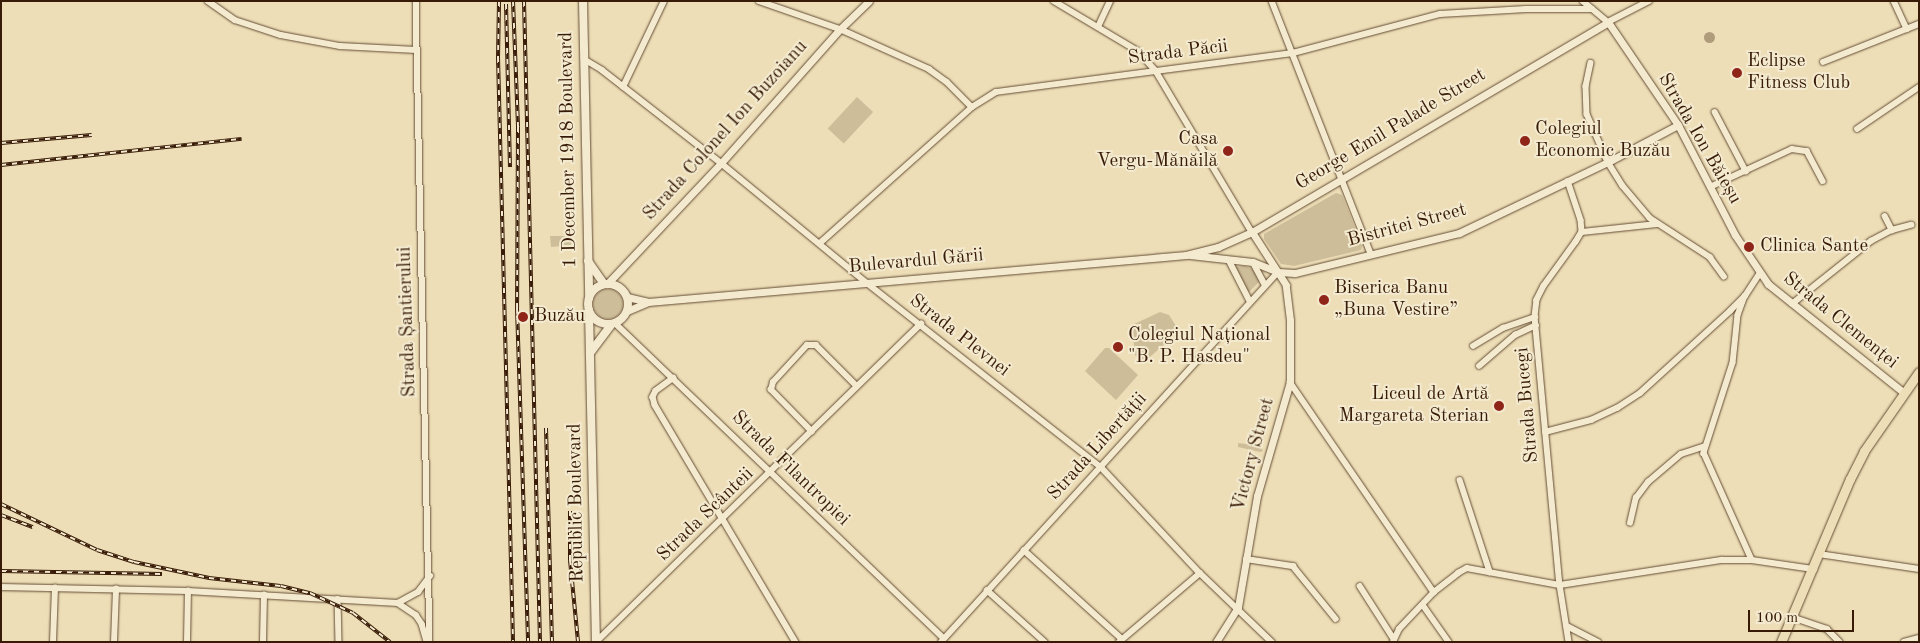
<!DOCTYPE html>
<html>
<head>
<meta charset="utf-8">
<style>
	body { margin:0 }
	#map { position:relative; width:1920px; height:643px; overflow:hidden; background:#eddeb7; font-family:"Old Standard TT",serif }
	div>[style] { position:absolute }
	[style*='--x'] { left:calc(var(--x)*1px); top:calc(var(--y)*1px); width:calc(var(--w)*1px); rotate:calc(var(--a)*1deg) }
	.green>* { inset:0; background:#cebd99; transform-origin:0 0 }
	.round { border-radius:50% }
	.water>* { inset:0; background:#af9c7b }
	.roads { filter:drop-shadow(0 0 1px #654c33) drop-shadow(0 0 1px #654c33) }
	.minor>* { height:5.5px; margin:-2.75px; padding:0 2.75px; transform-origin:2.75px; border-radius:2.75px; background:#f3ead0 }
	.tertiary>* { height:7px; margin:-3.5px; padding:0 3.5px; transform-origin:3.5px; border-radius:3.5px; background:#f3ead0 }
	.secondary>* { height:8px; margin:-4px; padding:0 4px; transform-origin:4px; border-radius:4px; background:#f3ead0 }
	.secondary>.ring { margin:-4px; padding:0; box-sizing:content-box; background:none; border:8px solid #f3ead0; border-radius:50% }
	.primary>* { height:9px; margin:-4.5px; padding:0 4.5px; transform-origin:4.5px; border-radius:4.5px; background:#eddeb7 }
	.rail>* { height:4px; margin-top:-2px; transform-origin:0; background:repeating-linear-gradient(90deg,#f3ead0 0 5.5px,#381b07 0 11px); box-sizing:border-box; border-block:1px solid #381b07 }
	.dots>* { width:14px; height:14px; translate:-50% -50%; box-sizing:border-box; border:2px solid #f3ead0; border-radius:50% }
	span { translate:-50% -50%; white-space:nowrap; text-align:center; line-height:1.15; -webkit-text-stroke:4px #f3ead0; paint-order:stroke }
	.street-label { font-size:19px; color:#381b07 }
	.poi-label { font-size:19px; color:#381b07 }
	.left { translate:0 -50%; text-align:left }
	.right { translate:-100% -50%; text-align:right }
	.frame { position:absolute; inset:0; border:2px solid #381b07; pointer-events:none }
	.scale { position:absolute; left:1748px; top:610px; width:106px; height:22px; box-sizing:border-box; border:2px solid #381b07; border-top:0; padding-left:6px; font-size:15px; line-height:18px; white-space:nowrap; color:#381b07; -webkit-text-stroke:4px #f3ead0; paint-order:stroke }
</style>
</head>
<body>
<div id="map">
	<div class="green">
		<i style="left:857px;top:97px;width:22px;height:43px;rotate:43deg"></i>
		<i style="clip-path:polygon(1336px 193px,1342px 195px,1362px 246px,1361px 250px,1294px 266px,1281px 264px,1264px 239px,1264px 234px)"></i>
		<i style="clip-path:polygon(550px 236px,572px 236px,571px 245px,551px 247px)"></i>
		<i style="clip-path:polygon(1244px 266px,1254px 269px,1260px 281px,1248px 293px,1234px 267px)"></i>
		<i class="round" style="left:593px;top:289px;width:30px;height:30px"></i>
		<i style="clip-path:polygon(1160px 312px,1169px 315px,1178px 329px,1177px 333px,1143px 363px,1135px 355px,1132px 325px)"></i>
		<i style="clip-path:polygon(1105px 348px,1109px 348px,1138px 375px,1116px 400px,1085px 371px)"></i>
		<i style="clip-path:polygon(1238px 443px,1261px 446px,1263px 451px,1260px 452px,1238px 447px)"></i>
	</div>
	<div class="water">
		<i class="round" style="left:1703.5px;top:31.5px;width:11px;height:11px"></i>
	</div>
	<div class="roads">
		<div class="minor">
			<i style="--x:208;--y:1;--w:33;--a:35"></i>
			<i style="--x:235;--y:20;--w:48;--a:18.1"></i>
			<i style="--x:281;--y:35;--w:60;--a:10.6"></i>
			<i style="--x:340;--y:46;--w:76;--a:3"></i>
			<i style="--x:416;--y:1;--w:641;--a:88.75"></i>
			<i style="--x:759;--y:1;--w:86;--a:19.1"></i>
			<i style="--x:840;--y:29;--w:98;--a:24.2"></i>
			<i style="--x:929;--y:69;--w:22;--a:36"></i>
			<i style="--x:947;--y:82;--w:35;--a:45"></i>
			<i style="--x:1054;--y:1;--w:98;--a:30.8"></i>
			<i style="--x:1138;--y:51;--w:27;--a:48"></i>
			<i style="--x:1156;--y:71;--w:187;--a:59.2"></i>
			<i style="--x:1272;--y:1;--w:272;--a:68.6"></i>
			<i style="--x:1583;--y:1;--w:33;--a:40"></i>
			<i style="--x:1608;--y:22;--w:46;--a:-27.1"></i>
			<i style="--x:1894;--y:1;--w:31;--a:65"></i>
			<i style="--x:1098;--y:27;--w:29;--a:-65"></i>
			<i style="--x:584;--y:59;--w:21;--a:31"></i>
			<i style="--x:602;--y:70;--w:151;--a:38"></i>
			<i style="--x:721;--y:163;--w:189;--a:39.4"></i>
			<i style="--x:867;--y:283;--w:298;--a:38.2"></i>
			<i style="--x:1101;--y:467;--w:145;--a:47"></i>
			<i style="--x:1200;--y:573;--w:100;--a:43.8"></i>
			<i style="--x:1823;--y:62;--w:103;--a:-21.6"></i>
			<i style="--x:1591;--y:63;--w:24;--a:102"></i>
			<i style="--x:1586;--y:86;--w:28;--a:88"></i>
			<i style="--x:1587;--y:114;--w:52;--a:66.4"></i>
			<i style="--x:1608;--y:162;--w:28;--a:58"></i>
			<i style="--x:1623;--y:186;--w:42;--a:49.8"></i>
			<i style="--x:1650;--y:218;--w:72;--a:33"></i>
			<i style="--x:1710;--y:257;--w:24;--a:54"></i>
			<i style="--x:623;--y:87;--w:95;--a:-64.5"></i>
			<i style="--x:1715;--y:112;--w:67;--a:62.3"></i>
			<i style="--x:1857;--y:129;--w:75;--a:-34.1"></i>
			<i style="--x:1568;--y:181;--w:41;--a:71.6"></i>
			<i style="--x:1581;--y:220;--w:12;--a:85"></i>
			<i style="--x:1582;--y:232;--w:12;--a:121"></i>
			<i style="--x:1576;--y:242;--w:54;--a:126"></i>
			<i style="--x:1544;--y:286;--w:16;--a:117"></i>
			<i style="--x:1537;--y:300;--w:17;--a:97"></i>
			<i style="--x:1535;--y:317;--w:269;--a:84.7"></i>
			<i style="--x:1560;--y:585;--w:58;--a:81"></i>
			<i style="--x:1710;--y:187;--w:90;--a:-24.9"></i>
			<i style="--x:1792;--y:149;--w:15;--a:8"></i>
			<i style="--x:1807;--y:151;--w:34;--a:62"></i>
			<i style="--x:1885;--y:216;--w:16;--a:63"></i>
			<i style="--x:1582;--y:232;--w:75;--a:-6.1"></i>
			<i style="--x:820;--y:243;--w:204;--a:-41.8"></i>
			<i style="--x:972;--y:107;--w:28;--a:-32"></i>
			<i style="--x:996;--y:92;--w:300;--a:-7.5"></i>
			<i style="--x:1293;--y:53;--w:152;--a:-14.9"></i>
			<i style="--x:1440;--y:14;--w:86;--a:-3.3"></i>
			<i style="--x:1526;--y:9;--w:66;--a:0"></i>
			<i style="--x:1229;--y:260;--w:46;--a:62.9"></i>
			<i style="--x:1253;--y:262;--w:26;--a:62"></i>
			<i style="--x:1745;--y:296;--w:20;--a:110"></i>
			<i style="--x:1738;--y:315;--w:48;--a:95.9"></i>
			<i style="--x:1733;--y:363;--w:95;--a:107.9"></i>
			<i style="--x:1704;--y:453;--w:117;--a:65.8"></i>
			<i style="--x:1792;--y:304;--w:101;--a:-38.6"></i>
			<i style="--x:1871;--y:241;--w:24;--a:-28"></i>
			<i style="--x:1892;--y:230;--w:20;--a:-15"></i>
			<i style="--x:615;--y:323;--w:455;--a:43.8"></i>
			<i style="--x:1473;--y:346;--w:35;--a:-31"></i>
			<i style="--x:1503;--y:328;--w:34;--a:-19"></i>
			<i style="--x:1479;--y:366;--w:48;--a:-40.7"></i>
			<i style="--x:1515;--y:335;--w:23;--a:-25"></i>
			<i style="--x:674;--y:378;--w:22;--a:144"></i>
			<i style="--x:656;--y:391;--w:7;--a:117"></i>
			<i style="--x:653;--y:397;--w:8;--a:76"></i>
			<i style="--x:655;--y:405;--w:276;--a:59.3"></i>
			<i style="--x:1290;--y:382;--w:255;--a:55.6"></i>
			<i style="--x:812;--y:432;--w:59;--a:-134.3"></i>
			<i style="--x:771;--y:390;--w:8;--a:-76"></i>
			<i style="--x:773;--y:382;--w:50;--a:-47.4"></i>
			<i style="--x:807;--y:345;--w:9;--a:0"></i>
			<i style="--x:816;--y:345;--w:58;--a:45"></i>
			<i style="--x:1545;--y:432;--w:48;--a:-14.6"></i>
			<i style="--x:1591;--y:420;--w:29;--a:-25"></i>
			<i style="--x:1617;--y:408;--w:27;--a:-33"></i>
			<i style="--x:1640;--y:393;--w:122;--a:-42.3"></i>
			<i style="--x:1730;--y:311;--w:21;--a:-45"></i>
			<i style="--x:1745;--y:296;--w:27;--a:-57"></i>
			<i style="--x:1460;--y:480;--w:97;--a:71.9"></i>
			<i style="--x:1630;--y:523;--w:26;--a:-77"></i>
			<i style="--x:1636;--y:498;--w:20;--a:-53"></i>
			<i style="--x:1648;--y:482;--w:43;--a:-40.3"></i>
			<i style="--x:1681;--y:454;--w:25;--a:-18"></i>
			<i style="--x:1024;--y:550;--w:132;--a:42.2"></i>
			<i style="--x:1819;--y:554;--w:101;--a:8.5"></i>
			<i style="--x:1246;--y:559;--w:48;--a:8.5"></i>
			<i style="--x:1293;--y:566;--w:68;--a:50.9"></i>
			<i style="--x:1360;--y:586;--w:63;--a:57.3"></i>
			<i style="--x:1;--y:587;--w:187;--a:1.2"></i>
			<i style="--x:188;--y:591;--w:210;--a:3.3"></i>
			<i style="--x:398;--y:603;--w:23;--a:-29"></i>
			<i style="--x:418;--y:592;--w:20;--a:-53"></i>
			<i style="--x:987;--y:590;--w:78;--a:41.9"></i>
			<i style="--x:338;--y:599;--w:43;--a:88.7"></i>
			<i style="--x:398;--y:603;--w:22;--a:34"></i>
			<i style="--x:416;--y:615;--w:11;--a:56"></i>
			<i style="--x:422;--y:624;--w:19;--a:74"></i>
			<i style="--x:1423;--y:605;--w:45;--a:54.9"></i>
			<i style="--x:1792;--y:617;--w:37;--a:19"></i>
			<i style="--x:1827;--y:629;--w:18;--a:45"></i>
			<i style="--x:1567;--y:626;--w:35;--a:27"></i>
			<i style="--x:53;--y:642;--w:54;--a:-87.9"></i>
			<i style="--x:114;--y:642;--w:53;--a:-87.8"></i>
			<i style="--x:187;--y:642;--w:51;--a:-88.9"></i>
			<i style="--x:263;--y:642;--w:47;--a:-88.8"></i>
			<i style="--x:596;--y:642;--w:455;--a:-44.4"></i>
			<i style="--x:941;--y:642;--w:500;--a:-47.67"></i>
			<i style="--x:1119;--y:642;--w:106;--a:-40.4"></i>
			<i style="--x:1393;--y:642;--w:14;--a:-65"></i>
			<i style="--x:1399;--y:629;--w:51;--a:-46.6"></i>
			<i style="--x:1434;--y:592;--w:31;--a:-38"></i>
			<i style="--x:1458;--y:573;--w:10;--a:-29"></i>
			<i style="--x:1467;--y:568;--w:95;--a:10.4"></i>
			<i style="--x:1560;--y:585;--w:164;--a:-8.8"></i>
			<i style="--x:1722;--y:560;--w:30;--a:0"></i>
			<i style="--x:1752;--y:560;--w:63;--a:8.3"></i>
			<i style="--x:1904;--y:642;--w:16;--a:-15"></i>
		</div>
		<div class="tertiary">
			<i style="--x:1190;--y:255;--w:63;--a:6.3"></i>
			<i style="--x:1253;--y:262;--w:27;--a:22"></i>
			<i style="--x:1278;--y:272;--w:17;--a:3"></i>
			<i style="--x:1295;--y:273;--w:169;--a:-13.7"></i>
			<i style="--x:1459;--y:233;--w:165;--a:-25.5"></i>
			<i style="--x:1608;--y:162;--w:79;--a:-27.9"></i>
			<i style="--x:607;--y:284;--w:166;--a:-46.7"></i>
			<i style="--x:721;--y:163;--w:179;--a:-48.4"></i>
			<i style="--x:840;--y:29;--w:40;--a:-44"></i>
			<i style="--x:627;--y:297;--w:22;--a:13"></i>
			<i style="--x:627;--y:311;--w:23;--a:-23"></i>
			<i style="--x:648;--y:302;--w:540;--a:-4.99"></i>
			<i style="--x:1186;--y:255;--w:33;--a:-14"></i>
			<i style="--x:1218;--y:247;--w:37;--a:-24"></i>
			<i style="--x:1252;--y:232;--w:413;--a:-30.5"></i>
			<i style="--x:1608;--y:22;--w:125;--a:55.8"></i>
			<i style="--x:1678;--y:125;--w:124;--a:62.6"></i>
			<i style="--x:1735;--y:235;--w:59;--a:56"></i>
			<i style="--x:1768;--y:284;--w:173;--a:38.7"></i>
			<i style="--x:1216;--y:642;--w:41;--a:-57.8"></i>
			<i style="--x:1238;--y:607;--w:113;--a:-80.3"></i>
			<i style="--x:1257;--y:496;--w:119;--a:-73.9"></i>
			<i style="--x:1290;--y:382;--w:62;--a:-90"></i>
			<i style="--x:1290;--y:320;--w:35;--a:-97"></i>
			<i style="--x:1286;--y:285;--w:63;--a:-122.7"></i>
		</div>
		<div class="secondary">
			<i style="--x:583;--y:1;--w:297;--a:88.8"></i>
			<i style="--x:588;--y:261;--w:28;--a:55"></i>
			<i class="ring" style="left:588px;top:284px;width:32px;height:32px"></i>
			<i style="--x:589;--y:310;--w:332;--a:88.8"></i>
			<i style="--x:590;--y:353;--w:36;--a:-53"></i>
		</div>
		<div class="primary">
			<i style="--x:1781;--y:642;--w:177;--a:-67.1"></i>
			<i style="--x:1850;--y:479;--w:31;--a:-63"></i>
			<i style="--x:1864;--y:451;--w:96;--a:-55.2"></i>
		</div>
	</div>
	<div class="rail">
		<i style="--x:499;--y:1;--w:56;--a:91"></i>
		<i style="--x:498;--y:57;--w:585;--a:88.53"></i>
		<i style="--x:513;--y:1;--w:126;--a:87.7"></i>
		<i style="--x:518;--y:127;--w:181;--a:90.3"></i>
		<i style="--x:517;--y:308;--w:334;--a:88.1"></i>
		<i style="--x:524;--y:1;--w:641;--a:88.57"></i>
		<i style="--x:506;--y:4;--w:163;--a:88.6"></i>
		<i style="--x:1;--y:143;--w:91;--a:-5"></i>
		<i style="--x:1;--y:165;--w:242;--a:-6.2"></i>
		<i style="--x:546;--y:428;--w:214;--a:88.4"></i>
		<i style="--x:1;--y:477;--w:1;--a:0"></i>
		<i style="--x:1;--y:504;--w:106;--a:25.6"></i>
		<i style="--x:97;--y:550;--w:39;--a:18"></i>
		<i style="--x:134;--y:562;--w:77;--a:12"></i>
		<i style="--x:209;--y:578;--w:72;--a:6.3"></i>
		<i style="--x:281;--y:586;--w:30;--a:14"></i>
		<i style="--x:310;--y:593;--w:47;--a:24.9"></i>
		<i style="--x:353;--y:613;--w:47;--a:38.1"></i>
		<i style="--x:570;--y:511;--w:49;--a:90"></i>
		<i style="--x:570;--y:560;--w:82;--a:84.4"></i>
		<i style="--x:1;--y:515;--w:34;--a:21"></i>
		<i style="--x:1;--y:571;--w:161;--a:1.1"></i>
	</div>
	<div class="dots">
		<i style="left:1737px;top:73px;background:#8f2418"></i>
		<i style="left:1525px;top:141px;background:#8f2418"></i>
		<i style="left:1228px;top:151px;background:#8f2418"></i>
		<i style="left:1749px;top:247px;background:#8f2418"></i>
		<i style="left:1324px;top:300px;background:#8f2418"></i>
		<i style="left:523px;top:317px;background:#8f2418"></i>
		<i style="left:1118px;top:347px;background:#8f2418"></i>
		<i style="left:1499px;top:406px;background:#8f2418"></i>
	</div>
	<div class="street-label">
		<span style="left:1178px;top:53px;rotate:-7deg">Strada Păcii</span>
		<span style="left:1391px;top:130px;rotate:-31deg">George Emil Palade Street</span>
		<span style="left:726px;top:131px;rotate:-48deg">Strada Colonel Ion Buzoianu</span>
		<span style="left:1699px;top:139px;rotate:60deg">Strada Ion Băieșu</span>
		<span style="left:569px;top:150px;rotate:-91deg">1 December 1918 Boulevard</span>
		<span style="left:1407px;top:226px;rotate:-15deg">Bistritei Street</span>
		<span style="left:916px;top:262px;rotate:-5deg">Bulevardul Gării</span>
		<span style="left:1840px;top:321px;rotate:39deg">Strada Clemenței</span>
		<span style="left:408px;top:322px;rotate:-92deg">Strada Șantierului</span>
		<span style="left:959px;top:336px;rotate:38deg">Strada Plevnei</span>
		<span style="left:1528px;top:405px;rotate:-95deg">Strada Bucegi</span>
		<span style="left:1098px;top:447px;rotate:-48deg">Strada Libertății</span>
		<span style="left:1254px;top:455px;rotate:-75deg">Victory Street</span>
		<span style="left:790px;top:469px;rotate:44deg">Strada Filantropiei</span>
		<span style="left:577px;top:503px;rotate:-91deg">Republic Boulevard</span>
		<span style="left:706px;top:515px;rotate:-44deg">Strada Scânteii</span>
	</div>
	<div class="poi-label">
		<span class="left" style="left:1747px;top:73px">Eclipse<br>Fitness Club</span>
		<span class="left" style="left:1535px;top:141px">Colegiul<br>Economic Buzău</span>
		<span class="right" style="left:1218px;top:151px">Casa<br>Vergu-Mănăilă</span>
		<span class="left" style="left:1760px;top:247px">Clinica Sante</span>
		<span class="left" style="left:1334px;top:300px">Biserica Banu<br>„Buna Vestire”</span>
		<span class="left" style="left:534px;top:317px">Buzău</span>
		<span class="left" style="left:1128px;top:347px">Colegiul Național<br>"B. P. Hasdeu"</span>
		<span class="right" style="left:1489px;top:406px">Liceul de Artă<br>Margareta Sterian</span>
	</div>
	<div class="frame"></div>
	<div class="scale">100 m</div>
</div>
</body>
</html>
